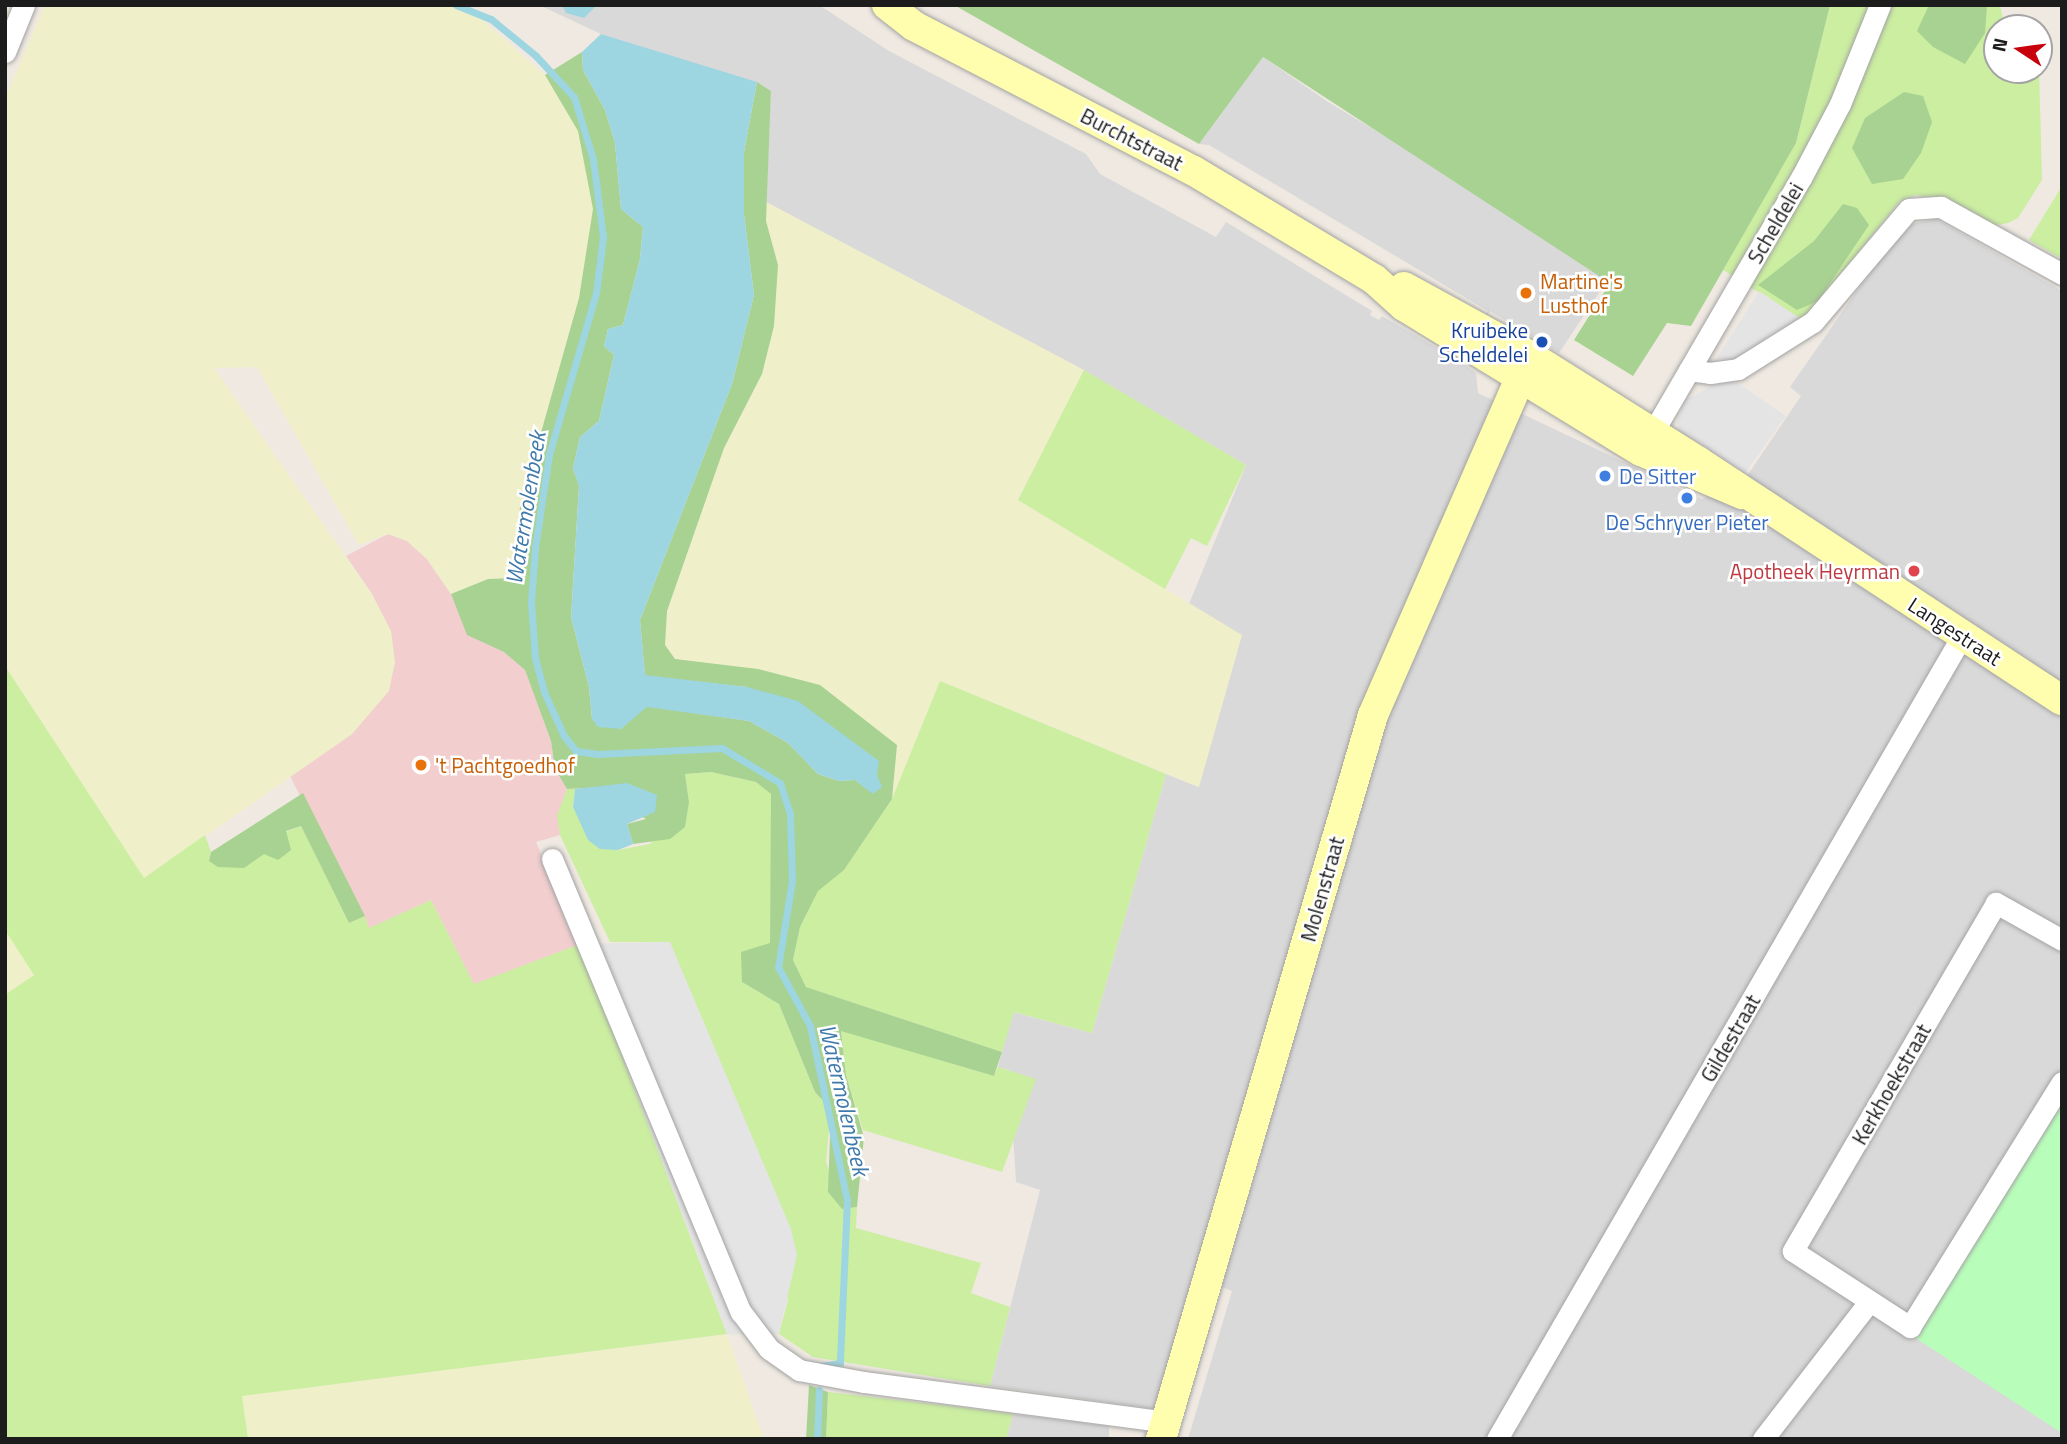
<!DOCTYPE html>
<html>
<head>
<meta charset="utf-8">
<style>
	body { margin:0 }
	#map { position:relative; width:2067px; height:1444px; overflow:hidden; background:#efe9e1; font-family:"Titillium Web",sans-serif }
	div>[style] { position:absolute }
	[style*='--x'] { left:calc(var(--x)*1px); top:calc(var(--y)*1px); width:calc(var(--w)*1px); rotate:calc(var(--a)*1deg) }
	.residential>* { inset:0; background:#dad9d9 }
	.commercial>* { inset:0; background:#f2cece }
	.farmland>* { inset:0; background:#eff0ca }
	.grass>* { inset:0; background:#cbeea1 }
	.forest>* { inset:0; background:#a8d291 }
	.park>* { inset:0; background:#b8feba }
	.parking>* { inset:0; background:#e4e4e4 }
	.water>* { inset:0; background:#9dd5e1 }
	.stream>* { height:7px; margin:-3.5px; padding:0 3.5px; transform-origin:3.5px; border-radius:3.5px; background:#9dd5e1 }
	.roads { filter:drop-shadow(0 0 2px #a3a3a3) drop-shadow(0 0 2px #a3a3a3) }
	.street>* { height:21px; margin:-10.5px; padding:0 10.5px; transform-origin:10.5px; border-radius:10.5px; background:#fff }
	.secondary>* { height:30px; margin:-15px; padding:0 15px; transform-origin:15px; border-radius:15px; background:#fffeae }
	.dots>* { width:19px; height:19px; translate:-50% -50%; box-sizing:border-box; border:4px solid #fff; border-radius:50% }
	span { translate:-50% -50%; white-space:nowrap; text-align:center; line-height:1.15; -webkit-text-stroke:5px #fff; paint-order:stroke }
	.street-label { font-size:21px; color:#1c1c1c }
	.food-label { font-size:21px; color:#c56008 }
	.left { translate:0 -50%; text-align:left }
	.transit-label { font-size:21px; color:#164399 }
	.right { translate:-100% -50%; text-align:right }
	.shop-label { font-size:21px; color:#366cbe }
	.health-label { font-size:21px; color:#be3a42 }
	.water-label { font-size:23px; color:#3f7aab; font-style:italic }
	.frame { position:absolute; inset:0; border:7px solid #1c1c1c; pointer-events:none }
	.north { position:absolute; left:1983px; top:14px; width:70px; height:70px; box-sizing:border-box; background:#fff; border:2px solid #a4a4a4; border-radius:50%; rotate:283deg; font-size:19px; font-weight:700; line-height:28px; text-align:center; color:#1c1c1c }
	.north::after { content:''; display:block; margin:auto; width:24px; height:32px; background:#c8000b; clip-path:polygon(50% 0,100% 100%,50% 72%,0 100%) }
</style>
</head>
<body>
<div id="map">
	<div class="residential">
		<i style="clip-path:polygon(539px 5px,819px 5px,889px 51px,1086px 154px,1100px 174px,1216px 237px,1226px 222px,1372px 311px,1370px 315px,1379px 320px,1382px 316px,1458px 360px,1488px 311px,1209px 145px,1199px 144px,1263px 57px,1328px 102px,1613px 272px,1559px 353px,1490px 311px,1459px 361px,1476px 373px,1478px 393px,1702px 499px,1747px 476px,1801px 396px,1790px 387px,1902px 226px,1936px 219px,2062px 291px,2062px 1439px,1188px 1439px,1232px 1291px,1195px 1277px,1156px 1409px,990px 1386px,1040px 1190px,1016px 1182px,1009px 1070px,998px 1067px,1013px 1012px,1092px 1033px,1166px 774px,1198px 787px,1241px 635px,1189px 604px,1246px 465px,1083px 370px,766px 202px,771px 91px,762px 85px,601px 34px)"></i>
		<i style="clip-path:polygon(1013px 1414px,1109px 1426px,1109px 1439px,1006px 1439px)"></i>
	</div>
	<div class="commercial">
		<i style="clip-path:polygon(388px 534px,407px 541px,427px 559px,451px 594px,468px 635px,504px 652px,525px 670px,551px 741px,555px 769px,567px 789px,558px 816px,560px 835px,536px 842px,580px 944px,474px 985px,431px 900px,368px 929px,290px 776px,352px 734px,372px 594px,346px 556px)"></i>
	</div>
	<div class="farmland">
		<i style="clip-path:polygon(45px 5px,465px 5px,545px 75px,578px 131px,593px 209px,579px 298px,520px 507px,514px 579px,488px 579px,451px 594px,427px 559px,407px 541px,388px 534px,359px 545px,257px 367px,214px 368px,372px 594px,391px 631px,395px 662px,389px 691px,352px 734px,144px 879px,5px 666px,5px 98px)"></i>
		<i style="clip-path:polygon(766px 202px,1084px 370px,1018px 500px,1242px 635px,1199px 787px,940px 681px,892px 799px,897px 745px,713px 664px,675px 659px,665px 645px,667px 611px,724px 448px,762px 374px,778px 265px,766px 221px)"></i>
		<i style="clip-path:polygon(5px 930px,35px 975px,5px 995px)"></i>
		<i style="clip-path:polygon(727px 1334px,764px 1439px,248px 1439px,241px 1396px)"></i>
	</div>
	<div class="grass">
		<i style="clip-path:polygon(1830px 5px,2000px 5px,2003px 19px,2034px 25px,1997px 28px,1997px 70px,2039px 68px,2042px 180px,2018px 218px,2008px 223px,1990px 226px,1941px 200px,1916px 195px,1899px 202px,1804px 321px,1723px 270px,1796px 143px)"></i>
		<i style="clip-path:polygon(2062px 186px,2062px 259px,2029px 240px)"></i>
		<i style="clip-path:polygon(1084px 370px,1246px 465px,1207px 546px,1191px 538px,1165px 589px,1018px 500px)"></i>
		<i style="clip-path:polygon(5px 666px,144px 878px,205px 835px,211px 852px,209px 861px,301px 826px,349px 923px,365px 916px,369px 928px,431px 900px,474px 984px,580px 944px,727px 1334px,242px 1396px,248px 1439px,5px 1439px,5px 995px,34px 975px,5px 930px)"></i>
		<i style="clip-path:polygon(940px 681px,1166px 774px,1092px 1033px,1014px 1012px,1002px 1052px,806px 987px,793px 960px,800px 927px,818px 890px,844px 870px,892px 799px)"></i>
		<i style="clip-path:polygon(711px 772px,756px 782px,772px 794px,770px 943px,742px 982px,779px 1004px,815px 1092px,831px 1109px,826px 1162px,842px 1209px,857px 1207px,856px 1228px,981px 1263px,971px 1293px,1010px 1307px,990px 1386px,813px 1357px,779px 1334px,788px 1300px,670px 942px,610px 942px,560px 835px,557px 816px,567px 789px,575px 789px,573px 807px,618px 850px,650px 844px,689px 802px,685px 774px)"></i>
		<i style="clip-path:polygon(841px 1030px,994px 1076px,998px 1067px,1036px 1079px,1002px 1172px,863px 1130px,846px 1075px)"></i>
		<i style="clip-path:polygon(828px 1392px,985px 1410px,1013px 1414px,1006px 1439px,826px 1439px)"></i>
	</div>
	<div class="forest">
		<i style="clip-path:polygon(954px 5px,1830px 5px,1796px 143px,1691px 326px,1667px 323px,1633px 376px,1574px 340px,1610px 283px,1263px 57px,1199px 144px)"></i>
		<i style="clip-path:polygon(1929px 5px,1987px 5px,1985px 33px,1965px 64px,1933px 47px,1917px 31px)"></i>
		<i style="clip-path:polygon(582px 52px,583px 70px,605px 110px,615px 143px,621px 209px,643px 227px,640px 259px,623px 325px,608px 329px,604px 346px,614px 355px,599px 421px,580px 437px,573px 468px,579px 486px,571px 617px,589px 687px,592px 719px,621px 729px,646px 706px,749px 721px,788px 743px,818px 774px,839px 781px,855px 780px,873px 793px,747px 687px,645px 676px,640px 620px,732px 384px,754px 295px,744px 214px,744px 152px,757px 82px,771px 91px,766px 221px,778px 265px,774px 326px,762px 374px,724px 448px,667px 611px,665px 645px,675px 659px,758px 669px,820px 685px,897px 745px,892px 799px,844px 870px,818px 891px,800px 927px,793px 960px,806px 987px,1002px 1052px,994px 1076px,841px 1031px,846px 1075px,864px 1137px,857px 1207px,842px 1209px,828px 1192px,831px 1109px,815px 1092px,779px 1004px,742px 982px,741px 952px,770px 943px,771px 794px,756px 782px,711px 772px,685px 774px,689px 802px,685px 827px,670px 839px,633px 844px,627px 824px,646px 819px,588px 788px,567px 789px,555px 769px,551px 741px,525px 670px,504px 652px,467px 635px,451px 594px,488px 579px,514px 578px,520px 507px,579px 298px,593px 209px,578px 131px,545px 75px)"></i>
		<i style="clip-path:polygon(1904px 92px,1923px 96px,1932px 122px,1921px 153px,1903px 179px,1872px 184px,1852px 148px,1865px 118px)"></i>
		<i style="clip-path:polygon(1843px 204px,1857px 208px,1869px 225px,1818px 301px,1797px 310px,1758px 285px,1814px 241px)"></i>
		<i style="clip-path:polygon(303px 793px,365px 916px,349px 923px,301px 826px,286px 831px,291px 850px,278px 860px,264px 854px,244px 868px,218px 867px,209px 861px,211px 852px)"></i>
		<i style="clip-path:polygon(809px 1385px,828px 1392px,826px 1439px,806px 1439px)"></i>
	</div>
	<div class="park">
		<i style="clip-path:polygon(2062px 1098px,2062px 1433px,1914px 1337px)"></i>
	</div>
	<div class="parking">
		<i style="clip-path:polygon(1759px 291px,1804px 321px,1738px 360px,1717px 358px)"></i>
		<i style="clip-path:polygon(1729px 377px,1786px 416px,1745px 473px,1681px 436px,1677px 422px,1685px 400px)"></i>
		<i style="clip-path:polygon(670px 942px,791px 1229px,797px 1255px,779px 1334px,727px 1334px,580px 944px)"></i>
	</div>
	<div class="water">
		<i style="clip-path:polygon(562px 5px,597px 5px,584px 18px,566px 13px)"></i>
		<i style="clip-path:polygon(601px 34px,757px 82px,744px 152px,744px 214px,754px 295px,732px 384px,640px 620px,645px 675px,747px 687px,798px 701px,879px 761px,877px 775px,882px 787px,873px 794px,855px 780px,839px 781px,818px 774px,788px 743px,749px 721px,647px 707px,621px 729px,598px 727px,592px 719px,589px 687px,571px 617px,579px 486px,573px 468px,580px 437px,599px 421px,614px 355px,604px 346px,608px 329px,623px 325px,640px 259px,643px 227px,621px 209px,615px 143px,605px 110px,583px 70px,582px 52px)"></i>
		<i style="clip-path:polygon(627px 783px,657px 795px,655px 812px,627px 824px,633px 844px,618px 850px,600px 849px,588px 840px,573px 807px,575px 789px)"></i>
	</div>
	<div class="stream">
		<i style="--x:456;--y:5;--w:38;--a:22"></i>
		<i style="--x:491;--y:19;--w:58;--a:39.4"></i>
		<i style="--x:536;--y:56;--w:56;--a:47.2"></i>
		<i style="--x:574;--y:97;--w:65;--a:73"></i>
		<i style="--x:593;--y:159;--w:79;--a:82.7"></i>
		<i style="--x:603;--y:237;--w:56;--a:97.1"></i>
		<i style="--x:596;--y:293;--w:169;--a:106.2"></i>
		<i style="--x:549;--y:455;--w:94;--a:98.6"></i>
		<i style="--x:535;--y:548;--w:54;--a:94.2"></i>
		<i style="--x:531;--y:602;--w:56;--a:85.9"></i>
		<i style="--x:535;--y:658;--w:35;--a:75"></i>
		<i style="--x:544;--y:692;--w:48;--a:65.6"></i>
		<i style="--x:564;--y:736;--w:19;--a:51"></i>
		<i style="--x:576;--y:751;--w:22;--a:8"></i>
		<i style="--x:598;--y:754;--w:124;--a:-2.8"></i>
		<i style="--x:722;--y:748;--w:68;--a:31.1"></i>
		<i style="--x:780;--y:783;--w:32;--a:72"></i>
		<i style="--x:790;--y:813;--w:68;--a:88.3"></i>
		<i style="--x:792;--y:881;--w:87;--a:99.2"></i>
		<i style="--x:778;--y:967;--w:67;--a:61.5"></i>
		<i style="--x:810;--y:1026;--w:178;--a:78"></i>
		<i style="--x:847;--y:1200;--w:163;--a:92.5"></i>
		<i style="--x:840;--y:1363;--w:18;--a:171"></i>
		<i style="--x:817;--y:1439;--w:49;--a:-87.7"></i>
	</div>
	<div class="roads">
		<div class="street">
			<i style="--x:5;--y:52;--w:51;--a:-68"></i>
			<i style="--x:1689;--y:370;--w:21;--a:8"></i>
			<i style="--x:1710;--y:373;--w:28;--a:-8"></i>
			<i style="--x:1738;--y:369;--w:89;--a:-32.1"></i>
			<i style="--x:1813;--y:322;--w:148;--a:-49.7"></i>
			<i style="--x:1909;--y:209;--w:32;--a:-4"></i>
			<i style="--x:1941;--y:207;--w:138;--a:29"></i>
			<i style="--x:1646;--y:444;--w:308;--a:-59.8"></i>
			<i style="--x:1801;--y:178;--w:84;--a:-62.2"></i>
			<i style="--x:1840;--y:104;--w:107;--a:-68"></i>
			<i style="--x:552;--y:859;--w:491;--a:67.4"></i>
			<i style="--x:741;--y:1312;--w:46;--a:52.9"></i>
			<i style="--x:769;--y:1349;--w:37;--a:35"></i>
			<i style="--x:799;--y:1370;--w:66;--a:10.5"></i>
			<i style="--x:864;--y:1382;--w:305;--a:7.5"></i>
			<i style="--x:2062;--y:940;--w:76;--a:-150.7"></i>
			<i style="--x:1996;--y:903;--w:403;--a:120.3"></i>
			<i style="--x:1793;--y:1251;--w:140;--a:33"></i>
			<i style="--x:1910;--y:1327;--w:288;--a:-58.2"></i>
			<i style="--x:1497;--y:1439;--w:928;--a:-59.93"></i>
			<i style="--x:1763;--y:1439;--w:173;--a:-52.3"></i>
		</div>
		<div class="secondary">
			<i style="--x:887;--y:5;--w:34;--a:38"></i>
			<i style="--x:914;--y:26;--w:315;--a:27.4"></i>
			<i style="--x:1194;--y:171;--w:210;--a:31"></i>
			<i style="--x:1374;--y:279;--w:40;--a:42"></i>
			<i style="--x:1404;--y:306;--w:278;--a:31.5"></i>
			<i style="--x:1641;--y:451;--w:110;--a:23.1"></i>
			<i style="--x:1404;--y:287;--w:144;--a:28.7"></i>
			<i style="--x:1530;--y:356;--w:199;--a:32.1"></i>
			<i style="--x:1699;--y:462;--w:434;--a:33.3"></i>
			<i style="--x:1161;--y:1439;--w:754;--a:-73.68"></i>
			<i style="--x:1373;--y:715;--w:392;--a:-66.4"></i>
		</div>
	</div>
	<div class="dots">
		<i style="left:1526px;top:293px;background:#e8710a"></i>
		<i style="left:1542px;top:342px;background:#1a4fb4"></i>
		<i style="left:1605px;top:476px;background:#3f7fe0"></i>
		<i style="left:1687px;top:498px;background:#3f7fe0"></i>
		<i style="left:1914px;top:571px;background:#e0444e"></i>
		<i style="left:421px;top:765px;background:#e8710a"></i>
	</div>
	<div class="street-label">
		<span style="left:1132px;top:139px;rotate:27deg">Burchtstraat</span>
		<span style="left:1775px;top:223px;rotate:-60deg">Scheldelei</span>
		<span style="left:1955px;top:631px;rotate:33deg">Langestraat</span>
		<span style="left:1322px;top:889px;rotate:-74deg">Molenstraat</span>
		<span style="left:1730px;top:1038px;rotate:-60deg">Gildestraat</span>
		<span style="left:1891px;top:1084px;rotate:-60deg">Kerkhoekstraat</span>
	</div>
	<div class="food-label">
		<span class="left" style="left:1540px;top:293px">Martine's<br>Lusthof</span>
		<span class="left" style="left:435px;top:765px">'t Pachtgoedhof</span>
	</div>
	<div class="transit-label">
		<span class="right" style="left:1528px;top:342px">Kruibeke<br>Scheldelei</span>
	</div>
	<div class="shop-label">
		<span class="left" style="left:1619px;top:476px">De Sitter</span>
		<span style="left:1687px;top:522px">De Schryver Pieter</span>
	</div>
	<div class="health-label">
		<span class="right" style="left:1900px;top:571px">Apotheek Heyrman</span>
	</div>
	<div class="water-label">
		<span style="left:526px;top:508px;rotate:-81deg">Watermolenbeek</span>
		<span style="left:844px;top:1100px;rotate:77deg">Watermolenbeek</span>
	</div>
	<div class="frame"></div>
	<div class="north">N</div>
</div>
</body>
</html>
